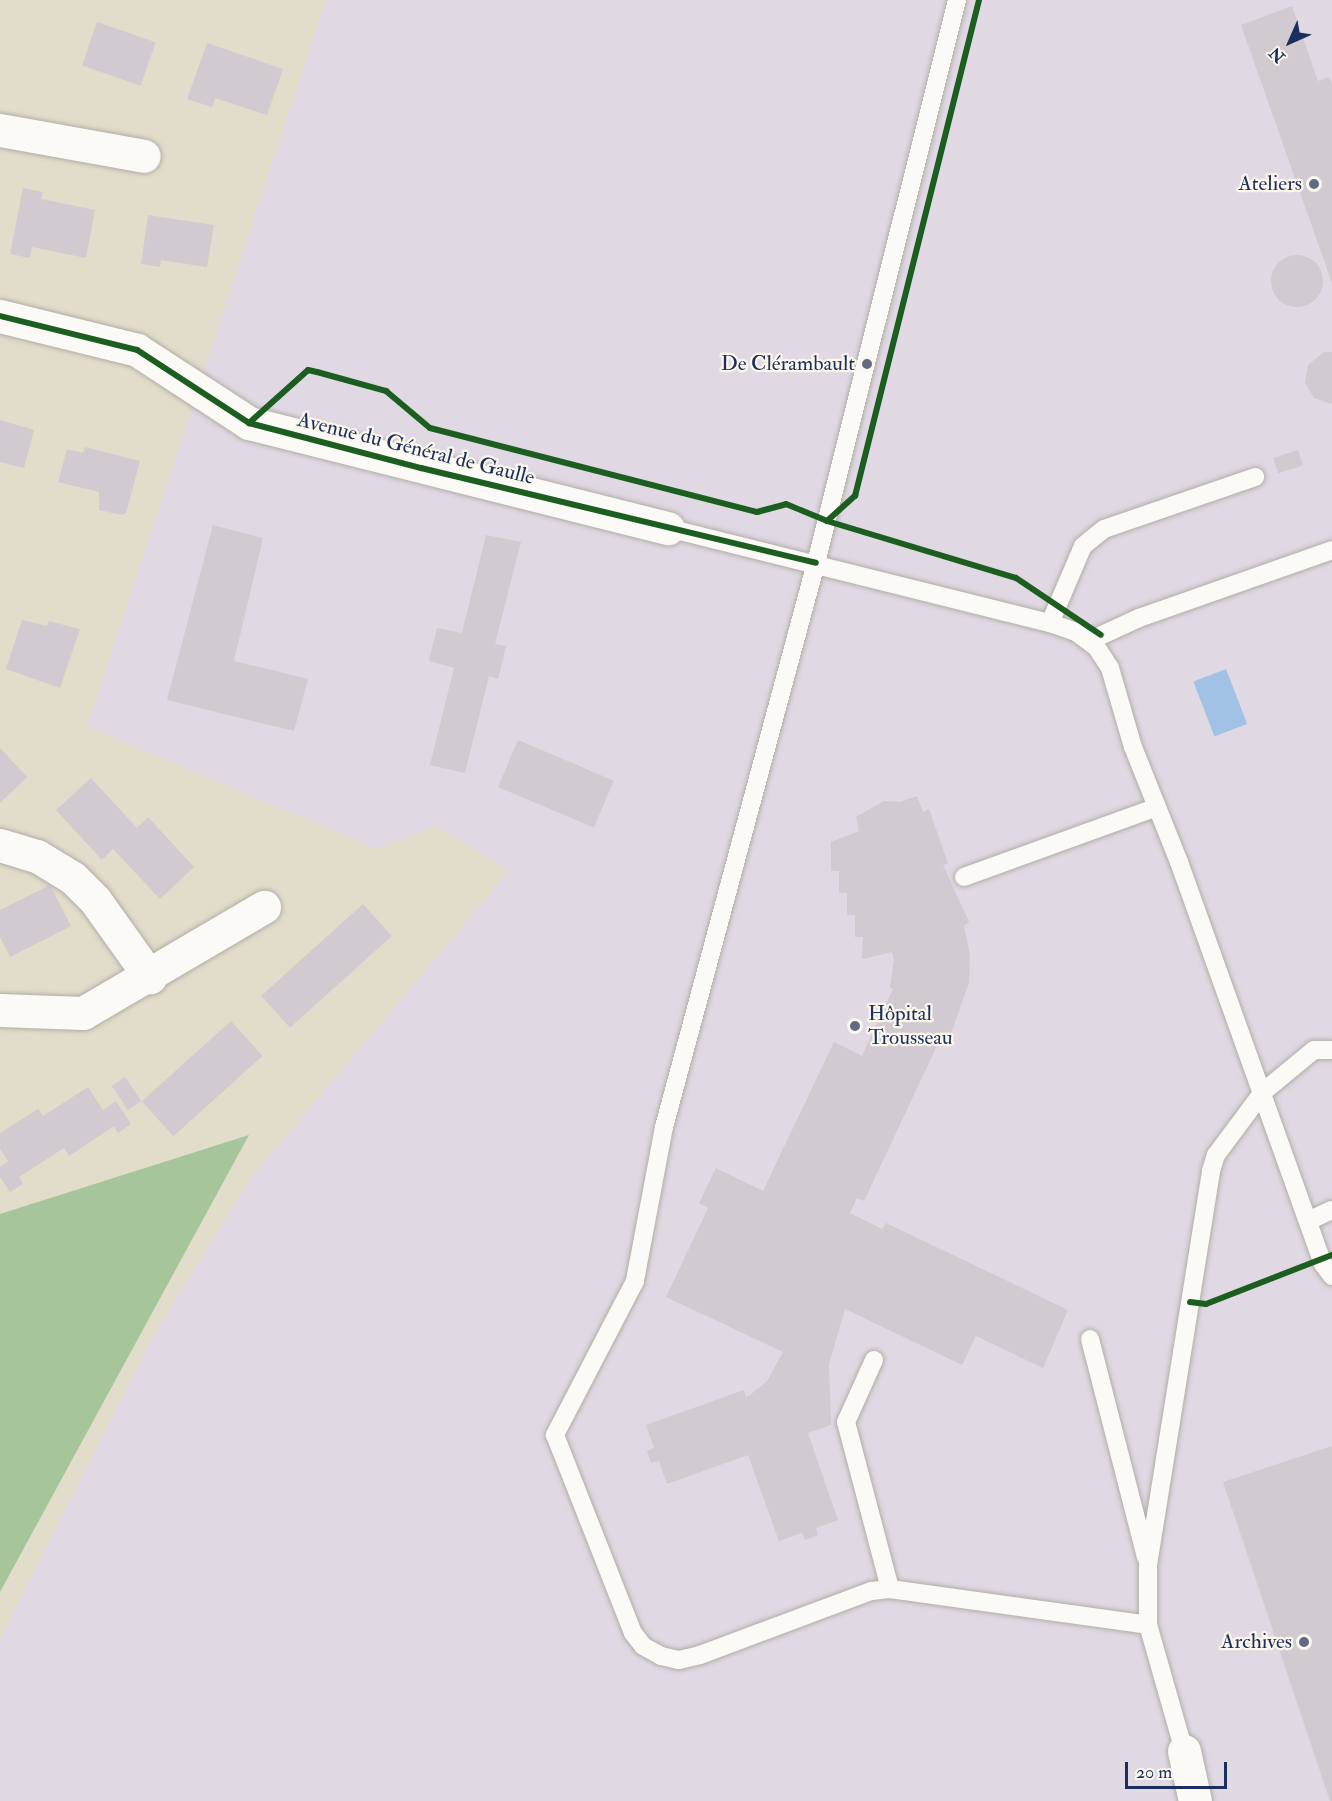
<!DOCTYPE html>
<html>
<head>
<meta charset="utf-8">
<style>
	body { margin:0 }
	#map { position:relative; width:1332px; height:1801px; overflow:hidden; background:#e2dcca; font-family:"IM FELL Double Pica",serif }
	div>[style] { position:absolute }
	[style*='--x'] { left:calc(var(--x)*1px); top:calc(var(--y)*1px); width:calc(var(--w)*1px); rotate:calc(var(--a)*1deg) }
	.built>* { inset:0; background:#e0d8e2 }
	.forest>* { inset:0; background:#a6c59b }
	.water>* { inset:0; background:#a1c1e5; transform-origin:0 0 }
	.building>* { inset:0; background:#d1cad0; transform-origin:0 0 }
	.round { border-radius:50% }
	.roads { filter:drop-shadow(0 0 2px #b0aea7) drop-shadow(0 0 2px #b0aea7) }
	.service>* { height:18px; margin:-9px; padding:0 9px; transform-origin:9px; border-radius:9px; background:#fbfaf7 }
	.minor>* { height:33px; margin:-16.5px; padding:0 16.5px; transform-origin:16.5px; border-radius:16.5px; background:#fbfaf7 }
	.cycleway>* { height:6px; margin:-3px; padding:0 3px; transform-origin:3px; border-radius:3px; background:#1b5e20 }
	.dots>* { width:16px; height:16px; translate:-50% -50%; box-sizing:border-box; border:3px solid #fbf7ec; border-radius:50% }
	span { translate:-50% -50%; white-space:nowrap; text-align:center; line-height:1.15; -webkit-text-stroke:4.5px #fbf7ec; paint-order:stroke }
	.poi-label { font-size:21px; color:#1b2f5e }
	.right { translate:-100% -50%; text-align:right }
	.left { translate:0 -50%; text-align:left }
	.street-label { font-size:21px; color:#1b2f5e }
	.north { position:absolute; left:1260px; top:12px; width:60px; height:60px; -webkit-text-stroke:4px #fbf7ec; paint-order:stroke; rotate:225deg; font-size:16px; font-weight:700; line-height:24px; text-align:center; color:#1b2f5e }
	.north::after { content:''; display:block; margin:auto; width:21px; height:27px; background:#1b2f5e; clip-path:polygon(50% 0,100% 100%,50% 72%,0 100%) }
	.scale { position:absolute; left:1125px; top:1762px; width:102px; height:27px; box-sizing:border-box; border:3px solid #1b2f5e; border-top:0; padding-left:8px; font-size:18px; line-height:21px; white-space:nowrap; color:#1b2f5e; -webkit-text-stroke:4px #fbf7ec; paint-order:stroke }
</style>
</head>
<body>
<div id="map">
	<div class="built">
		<i style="clip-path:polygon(326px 0,1332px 0,1332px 1801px,0 1801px,0 1639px,150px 1342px,248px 1181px,509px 871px,437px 826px,376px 849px,87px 726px)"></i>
	</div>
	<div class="forest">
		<i style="clip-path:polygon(249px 1135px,0 1592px,0 1214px)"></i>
	</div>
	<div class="water">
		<i style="left:1226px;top:669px;width:59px;height:35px;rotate:69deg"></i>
	</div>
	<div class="building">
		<i style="clip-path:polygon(1292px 6px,1318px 81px,1329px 77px,1332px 84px,1332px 283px,1241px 25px)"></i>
		<i style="left:97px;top:22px;width:62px;height:46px;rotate:19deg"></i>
		<i style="clip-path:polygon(207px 43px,283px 69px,267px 115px,215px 98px,212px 107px,187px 99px)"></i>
		<i style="clip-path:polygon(23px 188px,43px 192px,41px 199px,95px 210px,86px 258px,32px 247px,30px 258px,10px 254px)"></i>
		<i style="clip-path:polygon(148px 215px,214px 225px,207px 267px,161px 260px,160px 267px,141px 264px)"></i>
		<i class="round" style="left:1271px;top:255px;width:52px;height:52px"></i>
		<i style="clip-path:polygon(1324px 352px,1332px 352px,1332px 404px,1314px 398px,1305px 383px,1308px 365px)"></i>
		<i style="clip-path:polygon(0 420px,34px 430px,24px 468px,0 462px)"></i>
		<i style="clip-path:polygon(85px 447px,140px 461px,126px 513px,122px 515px,99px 510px,99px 492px,58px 482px,67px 449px,83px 453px)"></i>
		<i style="left:1298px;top:450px;width:16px;height:26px;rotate:72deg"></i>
		<i style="clip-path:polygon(213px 525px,263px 538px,234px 661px,308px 679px,294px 731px,167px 700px)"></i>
		<i style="clip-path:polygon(486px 535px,521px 542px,495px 644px,506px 646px,498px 679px,489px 676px,465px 773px,430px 765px,454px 668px,429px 661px,437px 628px,462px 633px)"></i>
		<i style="clip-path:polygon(22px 620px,47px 626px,49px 621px,80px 629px,60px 688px,6px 669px)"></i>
		<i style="left:518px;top:740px;width:104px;height:51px;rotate:23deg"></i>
		<i style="clip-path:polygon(0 748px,27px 777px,0 803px)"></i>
		<i style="clip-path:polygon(91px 778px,137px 828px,148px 817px,194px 867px,160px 899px,113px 849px,102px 860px,56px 810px)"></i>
		<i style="clip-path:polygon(917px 796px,923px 812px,929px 809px,948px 863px,943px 865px,969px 922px,964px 926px,970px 954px,969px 983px,950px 1036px,943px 1033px,864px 1201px,857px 1198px,850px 1213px,882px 1229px,886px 1223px,1068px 1310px,1043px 1368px,976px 1336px,962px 1365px,845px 1309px,829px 1364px,831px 1425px,808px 1433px,838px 1520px,816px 1528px,818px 1535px,805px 1540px,802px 1533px,779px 1541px,748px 1455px,667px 1484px,659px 1461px,651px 1463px,647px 1451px,654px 1448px,646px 1425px,744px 1390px,746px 1397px,750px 1395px,767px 1381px,783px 1352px,666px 1297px,708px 1208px,699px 1203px,716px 1168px,763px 1191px,834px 1042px,862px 1056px,893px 989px,890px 988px,894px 960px,892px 952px,862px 959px,863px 937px,855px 937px,855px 915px,847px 915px,847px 893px,839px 893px,839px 871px,831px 871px,831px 842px,859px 831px,856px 817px,884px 801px,900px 802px)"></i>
		<i style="clip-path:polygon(50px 885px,71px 926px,10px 957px,0 937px,0 910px)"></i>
		<i style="left:363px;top:904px;width:43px;height:137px;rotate:48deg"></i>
		<i style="left:231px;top:1021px;width:47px;height:120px;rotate:48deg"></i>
		<i style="left:125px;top:1077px;width:29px;height:16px;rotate:56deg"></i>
		<i style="clip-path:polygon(88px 1087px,103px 1110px,116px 1101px,131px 1124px,118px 1133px,114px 1126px,69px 1156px,64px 1148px,19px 1177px,23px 1184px,10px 1192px,0 1177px,0 1167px,8px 1161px,0 1149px,0 1133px,38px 1109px,43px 1116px)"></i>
		<i style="clip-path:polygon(1332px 1446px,1332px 1801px,1330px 1801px,1223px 1482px)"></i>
	</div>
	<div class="roads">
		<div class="service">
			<i style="--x:957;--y:0;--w:580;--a:104.06"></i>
			<i style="--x:816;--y:563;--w:584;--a:105.08"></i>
			<i style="--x:664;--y:1127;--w:157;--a:100.7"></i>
			<i style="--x:635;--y:1281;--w:174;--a:117.5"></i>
			<i style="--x:555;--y:1435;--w:213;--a:68.5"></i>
			<i style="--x:633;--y:1633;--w:16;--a:52"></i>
			<i style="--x:643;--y:1646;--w:21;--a:29"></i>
			<i style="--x:661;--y:1656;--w:18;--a:13"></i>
			<i style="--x:679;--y:1660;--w:22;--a:-13"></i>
			<i style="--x:700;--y:1655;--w:183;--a:-20.5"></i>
			<i style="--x:871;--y:1591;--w:19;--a:-6"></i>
			<i style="--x:890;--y:1589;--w:260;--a:7.9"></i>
			<i style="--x:668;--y:528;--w:394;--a:14"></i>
			<i style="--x:1050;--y:623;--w:28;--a:19"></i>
			<i style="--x:1076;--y:632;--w:26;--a:37"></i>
			<i style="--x:1097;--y:648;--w:24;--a:57"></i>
			<i style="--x:1110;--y:668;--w:82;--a:73.8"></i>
			<i style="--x:1133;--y:747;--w:124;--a:68.2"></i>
			<i style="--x:1179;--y:862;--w:427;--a:70.3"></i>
			<i style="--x:1323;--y:1264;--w:15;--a:53"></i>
			<i style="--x:1050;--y:623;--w:84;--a:-66.8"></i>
			<i style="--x:1083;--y:546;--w:27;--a:-39"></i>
			<i style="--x:1104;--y:529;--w:160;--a:-19"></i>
			<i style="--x:1089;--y:641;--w:55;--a:-24.7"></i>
			<i style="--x:1139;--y:618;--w:205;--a:-19.4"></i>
			<i style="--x:964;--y:877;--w:205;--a:-19.9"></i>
			<i style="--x:1308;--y:1221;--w:26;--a:-25"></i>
			<i style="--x:1090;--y:1339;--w:225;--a:75.6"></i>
			<i style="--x:874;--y:1360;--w:68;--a:114.3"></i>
			<i style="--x:846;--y:1422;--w:173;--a:75.2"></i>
			<i style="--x:1184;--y:1751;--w:131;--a:-105.9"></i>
			<i style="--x:1148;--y:1625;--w:60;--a:-90"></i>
			<i style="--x:1148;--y:1565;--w:399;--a:-80.9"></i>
			<i style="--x:1211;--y:1171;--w:17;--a:-73"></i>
			<i style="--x:1216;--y:1155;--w:79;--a:-53.3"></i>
			<i style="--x:1263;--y:1092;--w:66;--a:-39.5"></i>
			<i style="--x:1314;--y:1050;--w:18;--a:0"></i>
		</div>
		<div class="minor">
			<i style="--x:0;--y:130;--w:146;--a:10.2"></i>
			<i style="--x:0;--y:316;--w:141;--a:13.9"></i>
			<i style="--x:137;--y:350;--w:134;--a:33.1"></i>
			<i style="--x:249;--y:423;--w:432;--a:14.1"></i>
			<i style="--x:0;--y:845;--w:39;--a:17"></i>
			<i style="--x:37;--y:856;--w:42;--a:31.4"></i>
			<i style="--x:73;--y:878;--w:31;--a:45"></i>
			<i style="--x:95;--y:900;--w:95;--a:54.5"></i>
			<i style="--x:0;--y:1010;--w:83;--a:2.1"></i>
			<i style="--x:83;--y:1013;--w:210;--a:-30.4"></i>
			<i style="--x:1184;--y:1751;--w:51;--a:77.6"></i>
		</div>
	</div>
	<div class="cycleway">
		<i style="--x:0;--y:316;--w:141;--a:13.9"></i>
		<i style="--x:137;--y:350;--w:134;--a:33.1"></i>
		<i style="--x:249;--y:423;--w:178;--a:14.7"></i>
		<i style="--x:421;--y:468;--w:406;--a:13.5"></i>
		<i style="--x:249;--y:423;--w:79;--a:-41.9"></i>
		<i style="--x:308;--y:370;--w:9;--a:13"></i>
		<i style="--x:317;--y:372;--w:72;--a:15.4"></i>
		<i style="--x:386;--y:391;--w:57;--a:40.1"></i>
		<i style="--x:430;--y:428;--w:338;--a:14.4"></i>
		<i style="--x:757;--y:512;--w:30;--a:-15"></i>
		<i style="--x:786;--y:504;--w:44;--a:22.5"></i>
		<i style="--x:827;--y:521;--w:197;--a:16.8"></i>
		<i style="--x:1016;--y:578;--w:102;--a:33.8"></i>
		<i style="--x:827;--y:521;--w:38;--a:-42"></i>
		<i style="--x:855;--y:496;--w:511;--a:-75.96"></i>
		<i style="--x:1190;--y:1302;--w:16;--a:7"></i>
		<i style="--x:1206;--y:1304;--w:135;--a:-21.3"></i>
	</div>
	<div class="dots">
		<i style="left:1314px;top:184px;background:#616c84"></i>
		<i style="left:867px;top:364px;background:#616c84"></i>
		<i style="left:855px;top:1026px;background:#616c84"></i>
		<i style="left:1304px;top:1642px;background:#616c84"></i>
	</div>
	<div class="poi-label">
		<span class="right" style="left:1302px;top:184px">Ateliers</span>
		<span class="right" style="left:855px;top:364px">De Clérambault</span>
		<span class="left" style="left:868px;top:1026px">Hôpital<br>Trousseau</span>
		<span class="right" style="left:1292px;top:1642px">Archives</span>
	</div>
	<div class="street-label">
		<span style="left:416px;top:449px;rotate:14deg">Avenue du Général de Gaulle</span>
	</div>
	<div class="north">N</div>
	<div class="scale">20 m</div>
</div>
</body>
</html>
